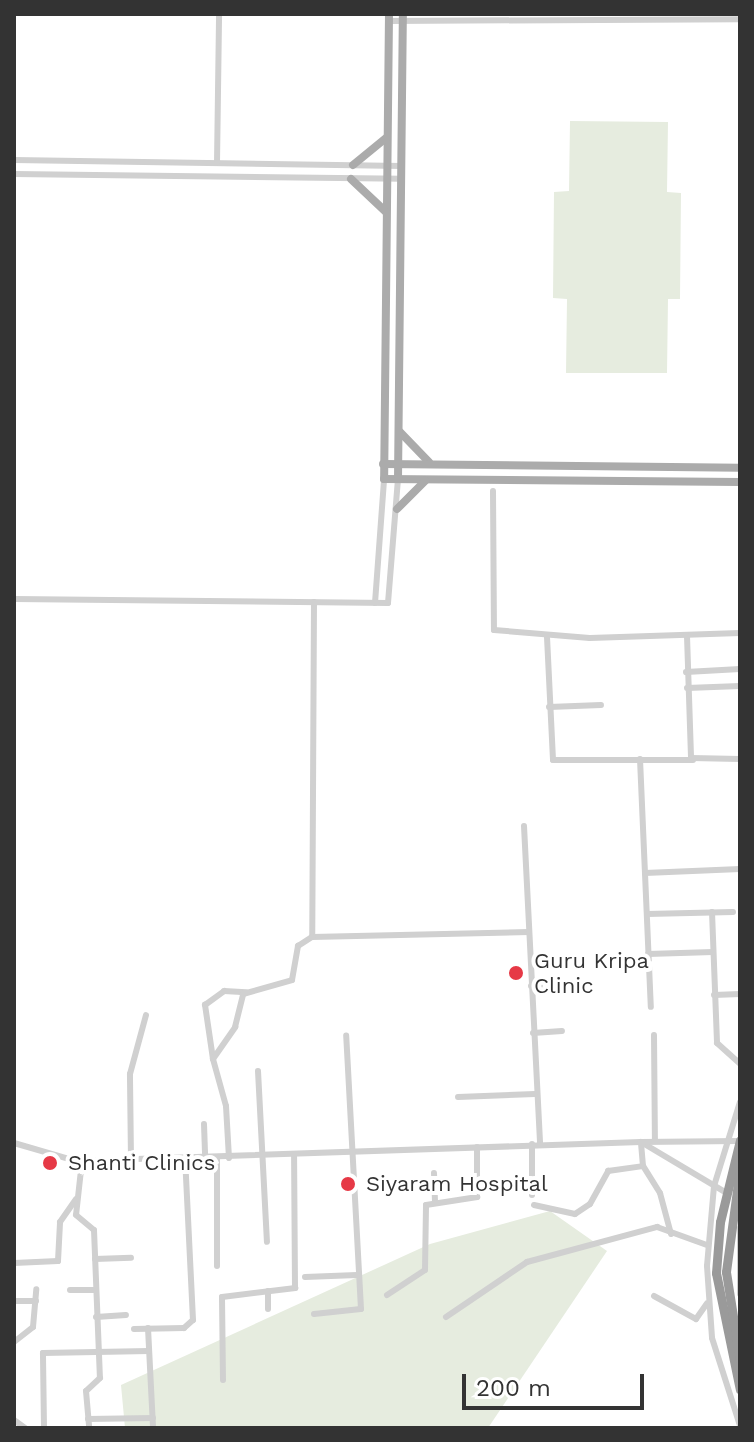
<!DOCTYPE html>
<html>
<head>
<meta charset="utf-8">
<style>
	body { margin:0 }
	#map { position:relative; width:754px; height:1442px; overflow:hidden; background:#fff; font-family:"Work Sans",sans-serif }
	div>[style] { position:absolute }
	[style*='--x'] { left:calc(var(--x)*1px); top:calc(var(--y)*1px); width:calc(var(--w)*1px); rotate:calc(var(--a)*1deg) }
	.green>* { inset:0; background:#e6ecdf }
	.minor>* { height:6px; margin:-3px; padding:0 3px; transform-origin:3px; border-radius:3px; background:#d0d0d0 }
	.major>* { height:8px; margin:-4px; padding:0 4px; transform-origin:4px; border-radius:4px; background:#ababab }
	.highway>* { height:9px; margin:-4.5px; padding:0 4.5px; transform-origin:4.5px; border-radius:4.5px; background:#9a9a9a }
	.dots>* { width:22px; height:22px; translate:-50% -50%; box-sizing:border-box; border:4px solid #fff; border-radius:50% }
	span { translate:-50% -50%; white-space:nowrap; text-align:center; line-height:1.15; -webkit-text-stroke:8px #fff; paint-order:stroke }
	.poi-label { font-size:22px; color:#333 }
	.left { translate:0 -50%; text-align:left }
	.frame { position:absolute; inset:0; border:16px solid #333; pointer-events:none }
	.scale { position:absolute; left:462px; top:1374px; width:182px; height:36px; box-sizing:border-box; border:4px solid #333; border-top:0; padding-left:10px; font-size:24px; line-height:28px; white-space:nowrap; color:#333; -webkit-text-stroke:6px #fff; paint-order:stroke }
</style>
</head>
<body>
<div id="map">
	<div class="green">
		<i style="clip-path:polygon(570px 121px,668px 122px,667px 192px,681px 193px,680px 299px,668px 299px,667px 373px,566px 373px,567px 299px,553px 298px,554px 192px,569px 191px)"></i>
		<i style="clip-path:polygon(550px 1211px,607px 1251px,488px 1428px,125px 1428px,121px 1385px,430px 1244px)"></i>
	</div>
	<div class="minor">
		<i style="--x:389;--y:21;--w:351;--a:-0.3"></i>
		<i style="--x:14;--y:160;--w:388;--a:0.9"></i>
		<i style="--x:217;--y:163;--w:149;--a:-89.2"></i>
		<i style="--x:14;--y:174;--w:388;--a:0.7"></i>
		<i style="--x:493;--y:491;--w:139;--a:89.6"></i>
		<i style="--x:494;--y:630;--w:96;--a:4.8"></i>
		<i style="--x:590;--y:638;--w:150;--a:-1.9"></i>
		<i style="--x:14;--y:599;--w:374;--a:0.6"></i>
		<i style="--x:388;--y:603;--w:124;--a:-85.4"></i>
		<i style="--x:314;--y:602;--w:335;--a:90.3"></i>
		<i style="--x:312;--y:937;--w:217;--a:-1.3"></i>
		<i style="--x:375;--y:603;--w:124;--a:-85.8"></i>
		<i style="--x:687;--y:636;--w:122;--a:88.1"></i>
		<i style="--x:691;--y:758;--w:49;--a:1.2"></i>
		<i style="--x:547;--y:637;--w:123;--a:87.2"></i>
		<i style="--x:553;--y:760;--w:140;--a:0"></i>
		<i style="--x:686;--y:672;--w:54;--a:-3.2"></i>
		<i style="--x:687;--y:688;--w:53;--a:-2.2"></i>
		<i style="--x:549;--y:707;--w:52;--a:-2.2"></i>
		<i style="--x:640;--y:759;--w:248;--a:87.5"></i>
		<i style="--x:524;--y:826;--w:318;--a:87.1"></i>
		<i style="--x:645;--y:873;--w:95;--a:-2.4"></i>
		<i style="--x:712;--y:912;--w:131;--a:87.8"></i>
		<i style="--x:717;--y:1043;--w:31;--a:42"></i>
		<i style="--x:647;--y:914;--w:86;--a:-1.3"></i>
		<i style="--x:648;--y:954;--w:65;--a:-1.8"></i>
		<i style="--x:531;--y:986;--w:60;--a:-1"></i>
		<i style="--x:714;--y:995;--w:26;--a:-2"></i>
		<i style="--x:533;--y:1033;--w:29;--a:-4"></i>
		<i style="--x:654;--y:1035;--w:106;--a:89.5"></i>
		<i style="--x:213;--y:1059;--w:55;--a:-98.4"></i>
		<i style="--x:205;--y:1005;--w:24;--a:-36"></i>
		<i style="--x:224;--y:991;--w:22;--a:3"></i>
		<i style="--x:258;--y:1071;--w:171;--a:87"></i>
		<i style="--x:458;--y:1097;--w:77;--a:-2.2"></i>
		<i style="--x:740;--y:1102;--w:88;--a:107.2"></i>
		<i style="--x:714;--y:1186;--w:80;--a:95"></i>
		<i style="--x:707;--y:1266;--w:72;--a:86"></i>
		<i style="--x:712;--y:1338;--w:92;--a:72.3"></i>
		<i style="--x:204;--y:1124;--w:35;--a:88"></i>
		<i style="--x:14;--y:1143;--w:65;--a:16.2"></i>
		<i style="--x:76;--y:1161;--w:565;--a:-1.93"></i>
		<i style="--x:641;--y:1142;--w:98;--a:30.8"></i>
		<i style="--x:532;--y:1144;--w:51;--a:90"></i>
		<i style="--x:229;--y:1158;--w:52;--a:-93.3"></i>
		<i style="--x:226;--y:1106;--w:49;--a:-105.5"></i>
		<i style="--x:213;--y:1059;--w:39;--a:-55"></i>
		<i style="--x:235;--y:1027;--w:34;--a:-76"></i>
		<i style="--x:243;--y:994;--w:51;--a:-15.9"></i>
		<i style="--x:292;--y:980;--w:35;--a:-80"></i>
		<i style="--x:298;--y:946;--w:17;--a:-33"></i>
		<i style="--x:217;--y:1159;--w:107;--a:90"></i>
		<i style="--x:131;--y:1160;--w:86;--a:-90.7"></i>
		<i style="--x:130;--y:1074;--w:61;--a:-74.8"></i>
		<i style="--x:82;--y:1161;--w:54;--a:96.3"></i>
		<i style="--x:76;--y:1215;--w:23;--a:40"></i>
		<i style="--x:94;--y:1230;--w:148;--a:87.7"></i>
		<i style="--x:100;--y:1378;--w:19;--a:137"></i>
		<i style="--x:86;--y:1391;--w:37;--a:85"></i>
		<i style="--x:434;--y:1173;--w:30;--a:88"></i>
		<i style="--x:534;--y:1205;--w:42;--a:12.4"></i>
		<i style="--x:575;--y:1214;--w:18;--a:-34"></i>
		<i style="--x:590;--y:1204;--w:38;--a:-61"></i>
		<i style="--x:608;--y:1171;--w:35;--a:-8"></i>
		<i style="--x:740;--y:1228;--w:66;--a:90"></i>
		<i style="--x:671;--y:1234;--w:42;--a:-105"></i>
		<i style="--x:660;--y:1193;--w:32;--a:-122"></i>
		<i style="--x:643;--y:1166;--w:24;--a:-95"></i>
		<i style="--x:641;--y:1142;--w:98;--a:-0.6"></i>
		<i style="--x:95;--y:1259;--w:36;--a:-2"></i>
		<i style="--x:14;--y:1263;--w:44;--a:-2.6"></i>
		<i style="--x:58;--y:1261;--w:39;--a:-87"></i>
		<i style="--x:60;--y:1222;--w:28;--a:-55"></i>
		<i style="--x:305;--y:1277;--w:52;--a:-2.2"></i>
		<i style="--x:70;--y:1290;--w:26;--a:0"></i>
		<i style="--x:268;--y:1291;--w:18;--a:90"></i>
		<i style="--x:387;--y:1295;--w:45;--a:-33.3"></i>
		<i style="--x:425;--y:1270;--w:65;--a:-89.1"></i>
		<i style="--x:426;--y:1205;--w:52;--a:-8.9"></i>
		<i style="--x:477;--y:1197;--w:50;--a:-90"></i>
		<i style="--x:654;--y:1296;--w:48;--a:28.7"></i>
		<i style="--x:696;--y:1319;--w:19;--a:-55"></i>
		<i style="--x:14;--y:1301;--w:22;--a:0"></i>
		<i style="--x:314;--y:1314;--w:47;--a:-6.1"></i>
		<i style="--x:361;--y:1309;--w:274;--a:-93.1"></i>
		<i style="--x:96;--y:1317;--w:30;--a:-4"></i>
		<i style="--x:446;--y:1317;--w:98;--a:-34.2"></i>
		<i style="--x:527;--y:1262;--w:135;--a:-15.1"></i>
		<i style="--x:657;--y:1227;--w:53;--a:19.8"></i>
		<i style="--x:148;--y:1328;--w:100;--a:87.1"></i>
		<i style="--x:134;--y:1329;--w:50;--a:-1.1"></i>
		<i style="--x:184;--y:1328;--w:12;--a:-42"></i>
		<i style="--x:193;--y:1320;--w:161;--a:-92.8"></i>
		<i style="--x:14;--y:1342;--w:24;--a:-38"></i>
		<i style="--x:33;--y:1327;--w:38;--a:-85"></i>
		<i style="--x:223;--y:1380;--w:83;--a:-90.7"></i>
		<i style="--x:222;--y:1297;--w:74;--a:-7"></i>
		<i style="--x:295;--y:1288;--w:133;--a:-90.4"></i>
		<i style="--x:88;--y:1419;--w:65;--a:-0.9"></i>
		<i style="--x:14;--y:1420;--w:14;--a:36"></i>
		<i style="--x:44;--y:1428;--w:75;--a:-90.8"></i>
		<i style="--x:43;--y:1353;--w:106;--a:-1.1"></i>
	</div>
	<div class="major">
		<i style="--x:389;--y:14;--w:465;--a:90.6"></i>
		<i style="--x:384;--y:479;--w:356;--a:0.5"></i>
		<i style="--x:353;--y:165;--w:43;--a:-39.3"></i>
		<i style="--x:351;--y:179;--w:47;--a:43.3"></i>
		<i style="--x:400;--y:432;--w:42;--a:46"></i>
		<i style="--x:383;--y:464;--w:357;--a:0.6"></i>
		<i style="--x:398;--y:479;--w:465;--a:-89.4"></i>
		<i style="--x:397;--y:509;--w:40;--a:-45"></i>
	</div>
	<div class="highway">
		<i style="--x:740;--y:1140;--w:84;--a:103.7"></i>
		<i style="--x:720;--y:1222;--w:51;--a:94.5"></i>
		<i style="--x:716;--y:1273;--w:119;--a:78.4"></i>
		<i style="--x:740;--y:1168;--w:105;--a:97.7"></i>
		<i style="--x:726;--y:1272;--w:89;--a:81"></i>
	</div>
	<div class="dots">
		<i style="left:516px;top:973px;background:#e63946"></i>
		<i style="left:50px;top:1163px;background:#e63946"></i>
		<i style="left:348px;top:1184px;background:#e63946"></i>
	</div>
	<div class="poi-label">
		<span class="left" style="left:534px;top:973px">Guru Kripa<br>Clinic</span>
		<span class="left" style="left:68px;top:1163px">Shanti Clinics</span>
		<span class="left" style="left:366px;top:1184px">Siyaram Hospital</span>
	</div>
	<div class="frame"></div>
	<div class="scale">200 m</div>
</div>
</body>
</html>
